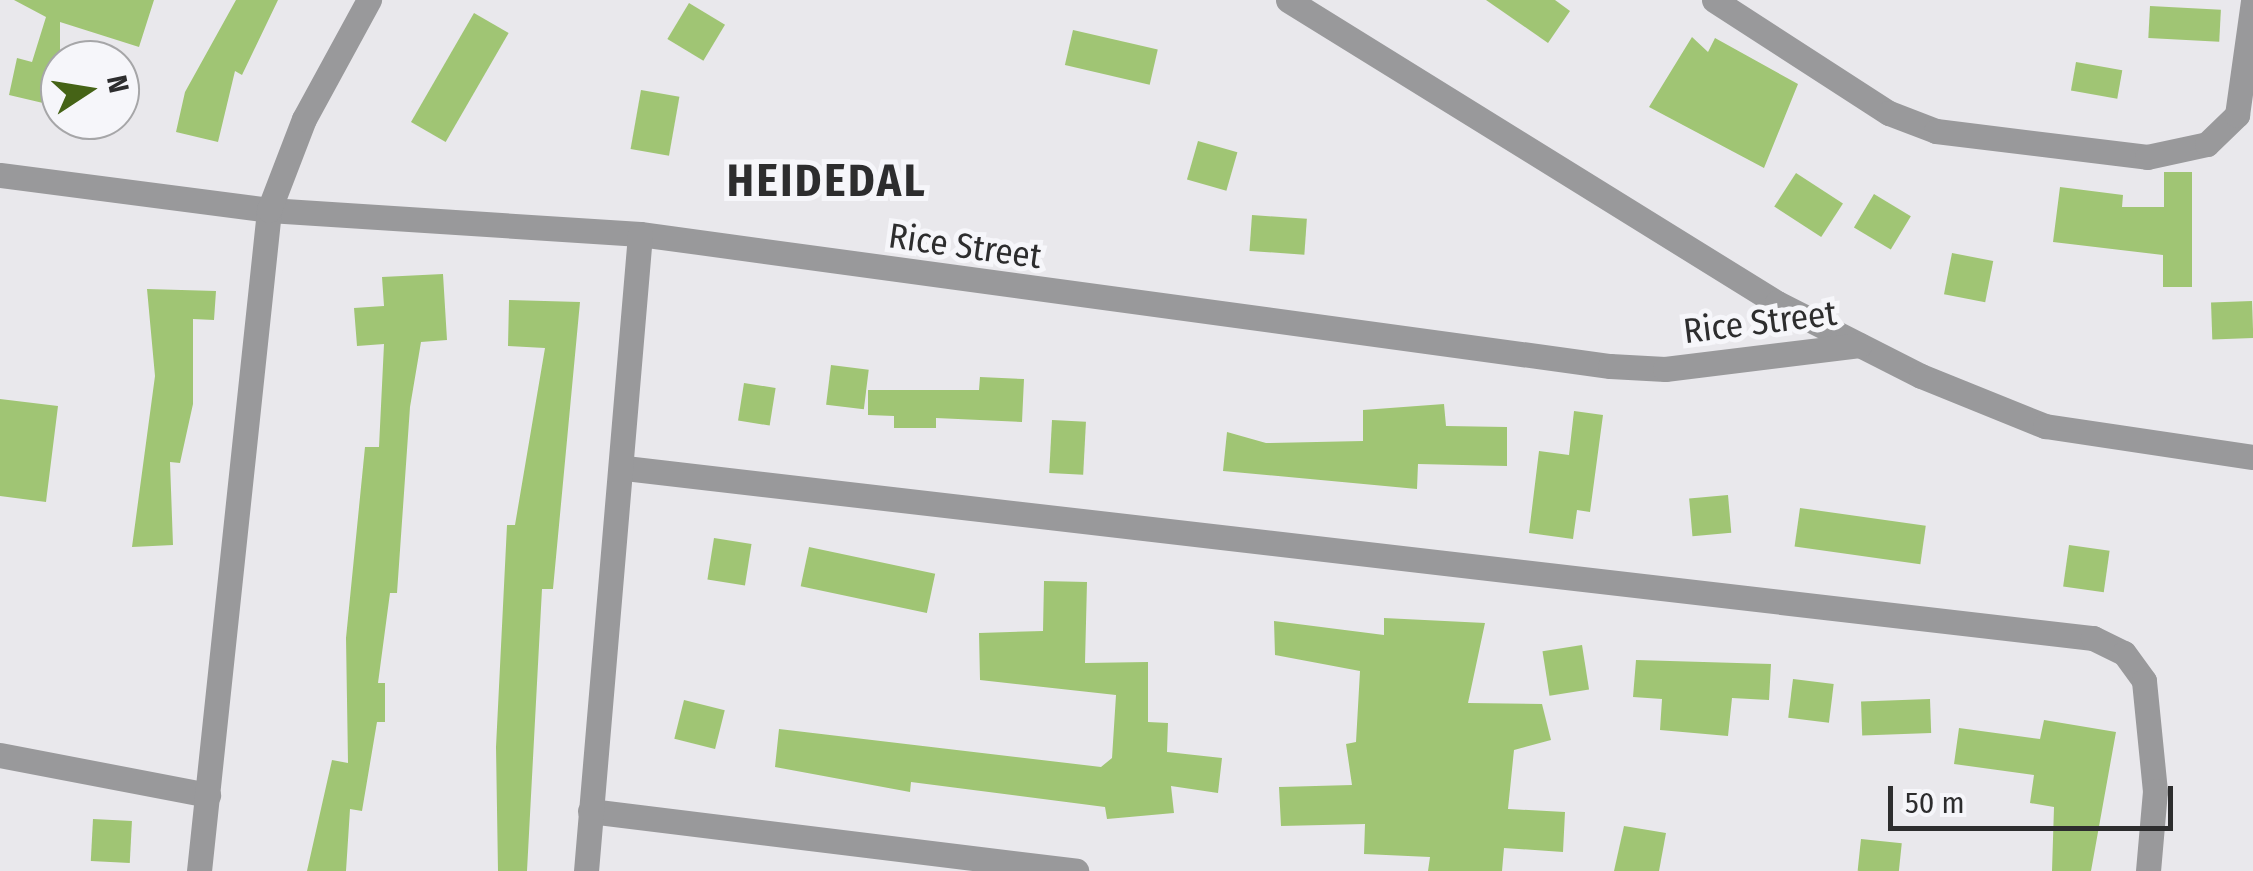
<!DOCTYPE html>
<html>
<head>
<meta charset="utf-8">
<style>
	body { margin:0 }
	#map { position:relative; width:2253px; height:871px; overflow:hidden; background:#e9e8ec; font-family:"Fira Sans Condensed",sans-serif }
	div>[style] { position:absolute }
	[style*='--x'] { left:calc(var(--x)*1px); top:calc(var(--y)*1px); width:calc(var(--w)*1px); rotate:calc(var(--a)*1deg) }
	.building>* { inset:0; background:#a0c574; transform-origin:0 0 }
	.minor>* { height:25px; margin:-12.5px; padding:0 12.5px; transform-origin:12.5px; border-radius:12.5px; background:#99999b }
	span { translate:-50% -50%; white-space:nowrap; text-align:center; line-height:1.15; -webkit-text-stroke:10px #f6f6fa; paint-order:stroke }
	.street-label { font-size:35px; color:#2d2d2e }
	.district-label { font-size:45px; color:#2d2d2e; font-weight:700; letter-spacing:2.5px }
	.north { position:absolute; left:40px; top:40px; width:100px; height:100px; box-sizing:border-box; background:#f6f6fa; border:2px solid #a6a6a8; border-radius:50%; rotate:78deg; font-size:28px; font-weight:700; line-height:40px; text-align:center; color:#2d2d2e }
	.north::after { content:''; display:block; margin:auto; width:35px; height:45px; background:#456316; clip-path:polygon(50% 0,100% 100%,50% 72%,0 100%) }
	.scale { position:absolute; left:1888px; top:786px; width:285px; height:45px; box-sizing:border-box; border:5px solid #2d2d2e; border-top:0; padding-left:12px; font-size:30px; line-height:35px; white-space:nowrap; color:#2d2d2e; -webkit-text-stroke:8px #f6f6fa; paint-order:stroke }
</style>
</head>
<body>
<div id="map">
	<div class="building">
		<i style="clip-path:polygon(14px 0,154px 0,139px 47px,60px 22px,60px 107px,9px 95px,17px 58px,32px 62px,46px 17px)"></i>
		<i style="clip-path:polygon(236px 0,278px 0,242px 75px,235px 71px,218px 142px,176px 132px,185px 92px)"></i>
		<i style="clip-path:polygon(1486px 0,1555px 0,1570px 11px,1548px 43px)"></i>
		<i style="left:689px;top:3px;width:42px;height:42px;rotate:31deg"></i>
		<i style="left:2150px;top:6px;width:71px;height:32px;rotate:3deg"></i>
		<i style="left:474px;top:13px;width:40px;height:126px;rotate:30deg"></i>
		<i style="left:1073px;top:30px;width:87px;height:36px;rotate:13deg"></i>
		<i style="clip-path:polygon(1692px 37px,1708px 52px,1715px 38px,1798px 84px,1764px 168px,1649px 107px)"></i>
		<i style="left:2076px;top:62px;width:47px;height:29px;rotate:10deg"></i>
		<i style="left:641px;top:90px;width:39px;height:60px;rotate:10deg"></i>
		<i style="left:1198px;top:141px;width:41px;height:40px;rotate:16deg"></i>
		<i style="clip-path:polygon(2164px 172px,2192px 172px,2192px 287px,2163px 287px,2163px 255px,2053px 242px,2060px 187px,2123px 195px,2122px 207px,2164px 207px)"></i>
		<i style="left:1796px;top:173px;width:56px;height:40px;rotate:33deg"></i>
		<i style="left:1874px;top:194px;width:43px;height:39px;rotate:31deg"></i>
		<i style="left:1252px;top:215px;width:55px;height:36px;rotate:4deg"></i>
		<i style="left:1952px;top:253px;width:42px;height:42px;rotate:11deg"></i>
		<i style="clip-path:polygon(443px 274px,447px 340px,421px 342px,410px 407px,397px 593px,390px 593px,378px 683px,385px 683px,385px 722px,377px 722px,362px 811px,350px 809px,346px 871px,307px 871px,332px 760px,348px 763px,346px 638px,365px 447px,379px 447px,384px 344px,357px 346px,354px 308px,384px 306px,382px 277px)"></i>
		<i style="clip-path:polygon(147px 289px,216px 291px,214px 320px,193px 319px,193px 404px,180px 463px,170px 462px,173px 545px,132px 547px,155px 376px)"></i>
		<i style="clip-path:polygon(509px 300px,580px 302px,553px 589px,542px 589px,527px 871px,498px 871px,496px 747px,507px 525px,515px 525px,545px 348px,508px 346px)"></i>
		<i style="left:2252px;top:301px;width:37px;height:41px;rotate:88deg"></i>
		<i style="left:831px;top:365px;width:38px;height:40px;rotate:7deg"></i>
		<i style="clip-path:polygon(980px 377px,1024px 379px,1022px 422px,936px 418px,936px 428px,894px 428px,894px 416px,868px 415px,868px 390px,979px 390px)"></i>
		<i style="left:744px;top:383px;width:32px;height:38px;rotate:9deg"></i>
		<i style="clip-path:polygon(0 399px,58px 406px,46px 502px,0 496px)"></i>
		<i style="clip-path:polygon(1444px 404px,1446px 426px,1507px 427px,1507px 466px,1418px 464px,1417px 489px,1223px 471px,1227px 432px,1266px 443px,1363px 441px,1363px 410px)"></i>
		<i style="clip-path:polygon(1574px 411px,1603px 415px,1590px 512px,1577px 510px,1573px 539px,1529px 533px,1539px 451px,1569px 455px)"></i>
		<i style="left:1052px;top:420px;width:34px;height:53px;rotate:3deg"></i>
		<i style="left:1728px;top:495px;width:38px;height:39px;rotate:85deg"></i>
		<i style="left:1800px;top:508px;width:127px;height:39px;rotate:8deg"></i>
		<i style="left:714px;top:538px;width:38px;height:42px;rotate:9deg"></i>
		<i style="left:2069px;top:545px;width:41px;height:42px;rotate:8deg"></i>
		<i style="left:809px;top:547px;width:129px;height:40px;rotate:12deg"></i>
		<i style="clip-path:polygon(1044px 581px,1087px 582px,1085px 663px,1148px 662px,1148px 722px,1168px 723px,1167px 752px,1222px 758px,1218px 793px,1171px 786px,1174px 813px,1107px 819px,1105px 807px,911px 782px,910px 792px,775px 767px,779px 729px,1101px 767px,1112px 758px,1116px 695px,980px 680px,979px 633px,1043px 631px)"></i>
		<i style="clip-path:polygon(1384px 618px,1485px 623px,1468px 703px,1542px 704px,1551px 740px,1514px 750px,1508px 809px,1565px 812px,1563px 852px,1504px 848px,1502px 871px,1428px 871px,1430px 857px,1364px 854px,1365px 824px,1281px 826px,1279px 787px,1352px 785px,1346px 744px,1356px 742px,1360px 671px,1275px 655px,1274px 621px,1384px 635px)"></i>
		<i style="left:1582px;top:645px;width:45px;height:40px;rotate:81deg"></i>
		<i style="clip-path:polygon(1636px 660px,1771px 664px,1769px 700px,1732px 698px,1728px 736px,1660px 730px,1662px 699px,1633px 697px)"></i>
		<i style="left:1793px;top:679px;width:41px;height:39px;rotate:7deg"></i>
		<i style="left:1930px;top:699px;width:34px;height:69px;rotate:88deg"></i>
		<i style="left:684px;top:700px;width:42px;height:40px;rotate:14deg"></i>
		<i style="clip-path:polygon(2044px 720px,2116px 732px,2091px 871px,2052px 871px,2054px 807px,2030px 803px,2034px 775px,1954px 764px,1959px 728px,2040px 739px)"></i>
		<i style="left:93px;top:819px;width:39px;height:42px;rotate:3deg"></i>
		<i style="clip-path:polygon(1624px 826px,1666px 833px,1659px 871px,1614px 871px)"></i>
		<i style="left:1861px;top:839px;width:41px;height:32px;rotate:6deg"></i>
	</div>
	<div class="minor">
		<i style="--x:1288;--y:0;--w:575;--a:31.78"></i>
		<i style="--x:1777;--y:303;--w:161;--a:26.9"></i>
		<i style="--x:1921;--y:376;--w:134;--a:22"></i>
		<i style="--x:2045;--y:426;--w:210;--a:8.5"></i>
		<i style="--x:1714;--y:0;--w:208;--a:32.9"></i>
		<i style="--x:1889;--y:113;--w:50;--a:21"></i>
		<i style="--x:1936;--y:131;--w:213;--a:7"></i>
		<i style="--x:2147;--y:157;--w:61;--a:-12.2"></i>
		<i style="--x:2207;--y:144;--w:42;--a:-44"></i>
		<i style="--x:2237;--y:115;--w:115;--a:-82"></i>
		<i style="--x:0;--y:175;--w:271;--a:7.4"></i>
		<i style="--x:269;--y:210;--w:372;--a:3.7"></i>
		<i style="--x:640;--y:234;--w:979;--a:7.75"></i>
		<i style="--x:1610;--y:366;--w:55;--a:3.1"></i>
		<i style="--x:1665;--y:369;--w:196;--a:-7"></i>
		<i style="--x:625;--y:468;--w:1478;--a:6.61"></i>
		<i style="--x:2093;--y:638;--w:34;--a:26"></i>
		<i style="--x:2124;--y:653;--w:34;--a:54"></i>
		<i style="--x:2144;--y:681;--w:111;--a:84.3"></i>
		<i style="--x:2155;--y:791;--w:80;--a:95"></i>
		<i style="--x:0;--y:755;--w:212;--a:10.9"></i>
		<i style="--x:590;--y:811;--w:490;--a:7"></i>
		<i style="--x:199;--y:871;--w:665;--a:-83.95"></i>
		<i style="--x:269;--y:210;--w:97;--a:-69"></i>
		<i style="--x:304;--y:119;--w:136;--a:-61.4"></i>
		<i style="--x:586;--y:871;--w:639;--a:-85.15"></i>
	</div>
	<div class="street-label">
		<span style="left:965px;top:246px;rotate:8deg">Rice Street</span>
		<span style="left:1760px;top:322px;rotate:-7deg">Rice Street</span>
	</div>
	<div class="district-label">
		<span style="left:827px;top:182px">HEIDEDAL</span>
	</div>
	<div class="north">N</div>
	<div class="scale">50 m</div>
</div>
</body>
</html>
